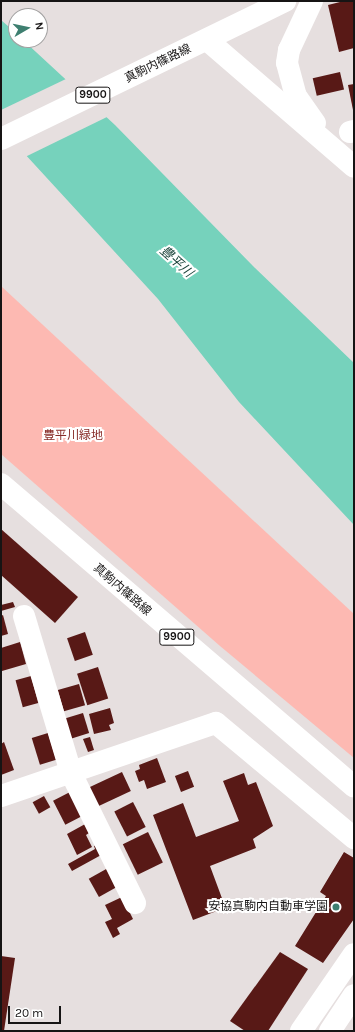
<!DOCTYPE html>
<html>
<head>
<meta charset="utf-8">
<style>
	body { margin:0 }
	#map { position:relative; width:355px; height:1032px; overflow:hidden; background:#e6dfdf; font-family:Karla,"Noto Sans JP",sans-serif }
	div>[style] { position:absolute }
	[style*='--x'] { left:calc(var(--x)*1px); top:calc(var(--y)*1px); width:calc(var(--w)*1px); rotate:calc(var(--a)*1deg) }
	.green>* { inset:0; background:#fdb9b2 }
	.water>* { inset:0; background:#76d2bc }
	.pier>* { inset:0; background:#e6dfdf }
	.building>* { inset:0; background:#581916; transform-origin:0 0 }
	.minor>* { height:22px; margin:-11px; padding:0 11px; transform-origin:11px; border-radius:11px; background:#fff }
	.major>* { height:22px; margin:-11px; padding:0 11px; transform-origin:11px; border-radius:11px; background:#fff }
	.dots>* { width:11px; height:11px; translate:-50% -50%; box-sizing:border-box; border:2px solid #fff; border-radius:50% }
	span { translate:-50% -50%; white-space:nowrap; text-align:center; line-height:1.15; -webkit-text-stroke:4px #fff; paint-order:stroke }
	.shield-label span { padding:1px 3px; background:#fff; border:1px solid; border-radius:3px; -webkit-text-stroke-width:0 }
	.shield-label { font-size:11px; color:#161414; font-weight:700 }
	.street-label { font-size:12px; color:#161414 }
	.park-label { font-size:12px; color:#882d29 }
	.poi-label { font-size:12px; color:#161414 }
	.right { translate:-100% -50%; text-align:right }
	.water-label { font-size:13px; color:#143e35; font-style:italic }
	.frame { position:absolute; inset:0; border:2px solid #161414; pointer-events:none }
	.north { position:absolute; left:8px; top:8px; width:40px; height:40px; box-sizing:border-box; background:#fff; border:1px solid #a2a1a1; border-radius:50%; rotate:81deg; font-size:11px; font-weight:700; line-height:16px; text-align:center; color:#161414 }
	.north::after { content:''; display:block; margin:auto; width:14px; height:18px; background:#3e7f70; clip-path:polygon(50% 0,100% 100%,50% 72%,0 100%) }
	.scale { position:absolute; left:8px; top:1006px; width:53px; height:18px; box-sizing:border-box; border:2px solid #161414; border-top:0; padding-left:5px; font-size:12px; line-height:14px; white-space:nowrap; color:#161414; -webkit-text-stroke:3px #fff; paint-order:stroke }
</style>
</head>
<body>
<div id="map">
	<div class="green">
		<i style="clip-path:polygon(1px 286px,354px 614px,354px 758px,220px 646px,1px 454px)"></i>
	</div>
	<div class="water">
		<i style="clip-path:polygon(1px 20px,16px 33px,16px 40px,23px 40px,115px 125px,253px 266px,354px 363px,354px 525px,239px 402px,158px 299px,1px 128px)"></i>
	</div>
	<div class="pier">
		<i style="clip-path:polygon(68px 78px,109px 116px,25px 157px,1px 131px,1px 110px)"></i>
	</div>
	<div class="building">
		<i style="clip-path:polygon(344px 1px,354px 1px,354px 48px,339px 52px,328px 5px)"></i>
		<i style="left:340px;top:72px;width:18px;height:28px;rotate:77deg"></i>
		<i style="clip-path:polygon(354px 84px,354px 110px,353px 110px,348px 85px)"></i>
		<i style="clip-path:polygon(1px 529px,78px 597px,55px 623px,1px 575px)"></i>
		<i style="clip-path:polygon(13px 602px,15px 607px,1px 611px,1px 605px)"></i>
		<i style="clip-path:polygon(3px 615px,8px 634px,1px 636px,1px 616px)"></i>
		<i style="left:85px;top:632px;width:24px;height:19px;rotate:71deg"></i>
		<i style="clip-path:polygon(20px 642px,26px 664px,2px 671px,1px 648px)"></i>
		<i style="left:98px;top:667px;width:33px;height:22px;rotate:72deg"></i>
		<i style="left:31px;top:676px;width:28px;height:16px;rotate:75deg"></i>
		<i style="left:79px;top:684px;width:22px;height:22px;rotate:74deg"></i>
		<i style="clip-path:polygon(110px 708px,114px 723px,109px 725px,111px 730px,94px 734px,89px 714px)"></i>
		<i style="left:83px;top:713px;width:21px;height:19px;rotate:73deg"></i>
		<i style="left:48px;top:733px;width:28px;height:17px;rotate:73deg"></i>
		<i style="clip-path:polygon(90px 737px,94px 750px,88px 752px,83px 739px)"></i>
		<i style="clip-path:polygon(4px 742px,14px 770px,1px 775px,1px 744px)"></i>
		<i style="clip-path:polygon(157px 758px,166px 782px,147px 789px,144px 780px,139px 782px,135px 771px,140px 769px,139px 765px)"></i>
		<i style="left:188px;top:771px;width:17px;height:14px;rotate:69deg"></i>
		<i style="left:122px;top:772px;width:21px;height:36px;rotate:65deg"></i>
		<i style="clip-path:polygon(244px 773px,248px 785px,256px 782px,273px 826px,253px 839px,256px 848px,210px 866px,223px 901px,219px 902px,222px 909px,193px 920px,153px 815px,183px 803px,196px 837px,239px 821px,223px 781px)"></i>
		<i style="left:70px;top:792px;width:27px;height:19px;rotate:63deg"></i>
		<i style="left:44px;top:796px;width:13px;height:13px;rotate:61deg"></i>
		<i style="left:133px;top:802px;width:28px;height:21px;rotate:63deg"></i>
		<i style="clip-path:polygon(87px 823px,92px 831px,86px 835px,92px 847px,77px 855px,67px 834px)"></i>
		<i style="left:148px;top:832px;width:34px;height:28px;rotate:64deg"></i>
		<i style="clip-path:polygon(98px 844px,103px 854px,72px 871px,68px 864px,95px 849px,94px 846px)"></i>
		<i style="clip-path:polygon(344px 852px,354px 858px,354px 919px,323px 963px,295px 946px,326px 896px,320px 892px)"></i>
		<i style="left:108px;top:868px;width:21px;height:22px;rotate:61deg"></i>
		<i style="clip-path:polygon(122px 897px,133px 919px,117px 928px,120px 934px,113px 938px,105px 922px,112px 919px,105px 905px)"></i>
		<i style="clip-path:polygon(280px 952px,308px 969px,268px 1031px,245px 1031px,230px 1021px)"></i>
		<i style="clip-path:polygon(1px 956px,15px 958px,4px 1031px,1px 1031px)"></i>
	</div>
	<div class="minor">
		<i style="--x:350;--y:132;--w:4;--a:-14"></i>
		<i style="--x:24;--y:616;--w:164;--a:73.3"></i>
		<i style="--x:71;--y:773;--w:145;--a:63.8"></i>
		<i style="--x:1;--y:796;--w:227;--a:-18.8"></i>
		<i style="--x:216;--y:723;--w:180;--a:39.8"></i>
		<i style="--x:301;--y:1031;--w:93;--a:-55.5"></i>
		<i style="--x:330;--y:1031;--w:43;--a:-56.3"></i>
	</div>
	<div class="major">
		<i style="--x:312;--y:1;--w:54;--a:115.1"></i>
		<i style="--x:289;--y:50;--w:13;--a:99"></i>
		<i style="--x:287;--y:63;--w:34;--a:75"></i>
		<i style="--x:296;--y:96;--w:33;--a:55"></i>
		<i style="--x:207;--y:40;--w:194;--a:40.8"></i>
		<i style="--x:1;--y:139;--w:316;--a:-25.9"></i>
		<i style="--x:1;--y:484;--w:465;--a:40.6"></i>
	</div>
	<div class="dots">
		<i style="left:336px;top:907px;background:#3e7f70"></i>
	</div>
	<div class="shield-label">
		<span style="left:93px;top:95px">9900</span>
		<span style="left:177px;top:637px">9900</span>
	</div>
	<div class="street-label">
		<span style="left:158px;top:64px;rotate:-26deg">真駒内篠路線</span>
		<span style="left:122px;top:590px;rotate:41deg">真駒内篠路線</span>
	</div>
	<div class="park-label">
		<span style="left:73px;top:436px">豊平川緑地</span>
	</div>
	<div class="poi-label">
		<span class="right" style="left:328px;top:907px">安協真駒内自動車学園</span>
	</div>
	<div class="water-label">
		<span style="left:176px;top:262px;rotate:42deg">豊平川</span>
	</div>
	<div class="frame"></div>
	<div class="north">N</div>
	<div class="scale">20 m</div>
</div>
</body>
</html>
